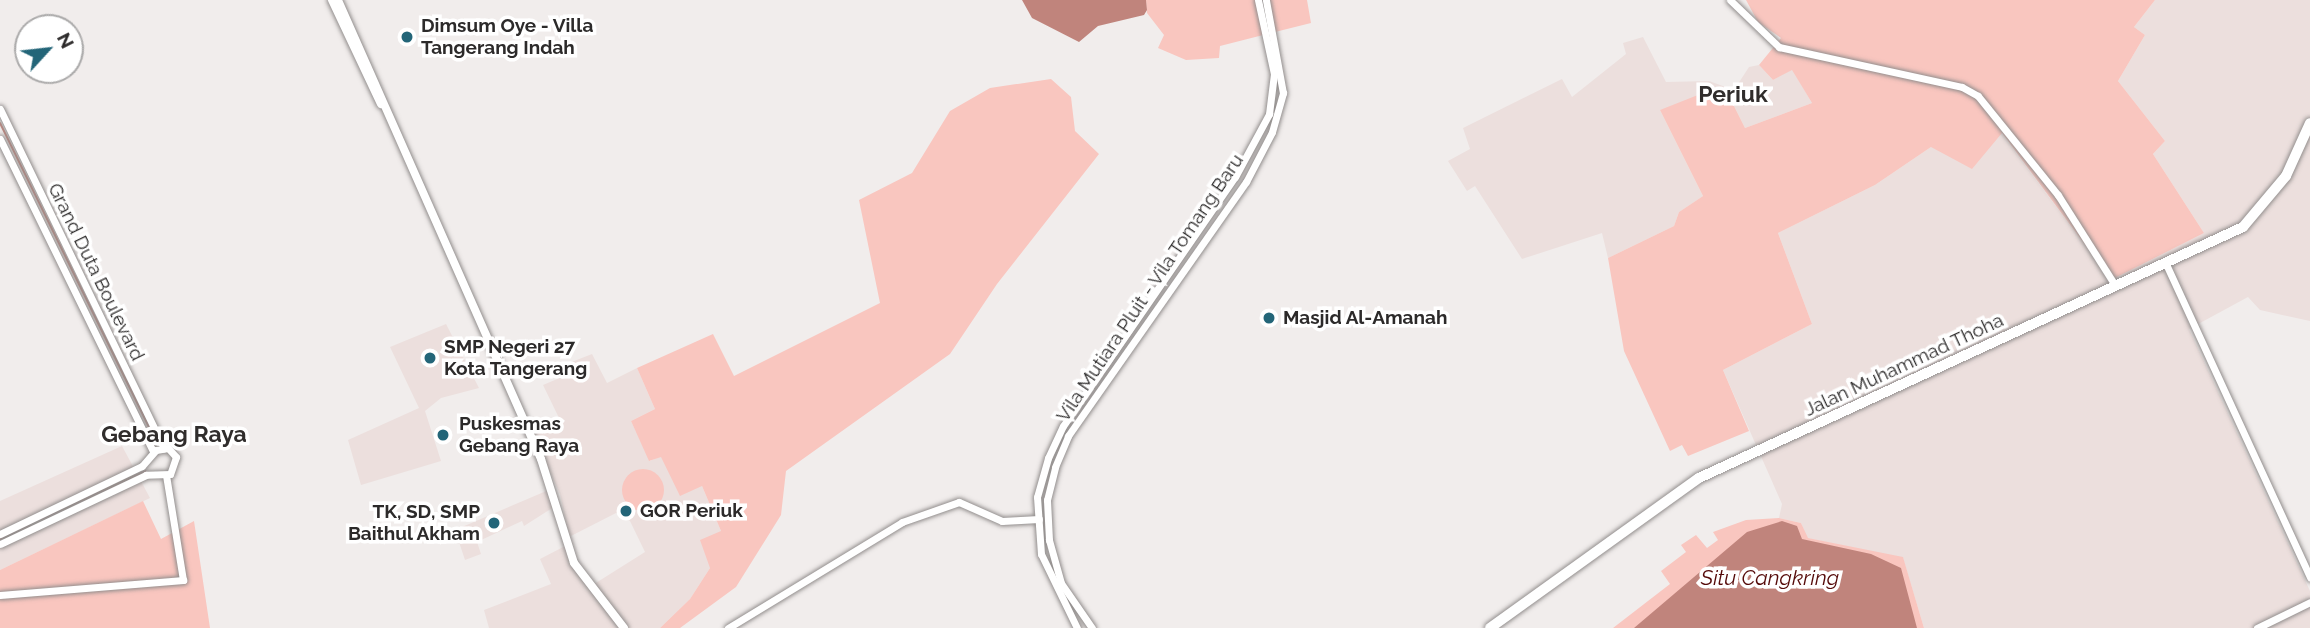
<!DOCTYPE html>
<html>
<head>
<meta charset="utf-8">
<style>
	body { margin:0 }
	#map { position:relative; width:2310px; height:628px; overflow:hidden; background:#f1edec; font-family:Raleway,sans-serif }
	div>[style] { position:absolute }
	[style*='--x'] { left:calc(var(--x)*1px); top:calc(var(--y)*1px); width:calc(var(--w)*1px); rotate:calc(var(--a)*1deg) }
	.built>* { inset:0; background:#ecdfdd }
	.green>* { inset:0; background:#f9c6bf }
	.round { border-radius:50% }
	.water>* { inset:0; background:#c0847c }
	.stream>* { height:2px; margin:-1px; padding:0 1px; transform-origin:1px; border-radius:1px; background:#c0847c }
	.roads { filter:drop-shadow(0 0 2px #928e8d) drop-shadow(0 0 2px #928e8d) }
	.tertiary>* { height:7px; margin:-3.5px; padding:0 3.5px; transform-origin:3.5px; border-radius:3.5px; background:#fff }
	.secondary>* { height:8px; margin:-4px; padding:0 4px; transform-origin:4px; border-radius:4px; background:#fff }
	.primary>* { height:10px; margin:-5px; padding:0 5px; transform-origin:5px; border-radius:5px; background:#fff }
	.dots>* { width:19px; height:19px; translate:-50% -50%; box-sizing:border-box; border:4px solid #fff; border-radius:50% }
	span { translate:-50% -50%; white-space:nowrap; text-align:center; line-height:1.15; -webkit-text-stroke:7px #fff; paint-order:stroke }
	.poi-label { font-size:19px; color:#2c2a2a; font-weight:700 }
	.left { translate:0 -50%; text-align:left }
	.right { translate:-100% -50%; text-align:right }
	.street-label { font-size:19px; color:#2c2a2a }
	.water-label { font-size:21px; color:#550a09; font-style:italic }
	.quarter-label { font-size:23px; color:#302d2c; font-weight:700 }
	.north { position:absolute; left:14px; top:14px; width:70px; height:70px; box-sizing:border-box; background:#fff; border:2px solid #abaaaa; border-radius:50%; rotate:63deg; font-size:19px; font-weight:700; line-height:28px; text-align:center; color:#2c2a2a }
	.north::after { content:''; display:block; margin:auto; width:24px; height:32px; background:#236578; clip-path:polygon(50% 0,100% 100%,50% 72%,0 100%) }
</style>
</head>
<body>
<div id="map">
	<div class="built">
		<i style="clip-path:polygon(2155px 0,2310px 0,2310px 321px,2260px 310px,2248px 297px,2189px 329px,2310px 591px,2310px 628px,1924px 628px,1903px 558px,1807px 538px,1801px 523px,1779px 518px,1782px 504px,1723px 370px,1812px 324px,1778px 233px,1875px 185px,1931px 147px,2001px 133px,2111px 280px,2204px 233px,2153px 154px,2165px 141px,2118px 81px,2145px 35px,2134px 27px)"></i>
		<i style="clip-path:polygon(1643px 37px,1666px 82px,1709px 81px,1734px 90px,1749px 67px,1759px 65px,1773px 80px,1792px 69px,1812px 103px,1745px 128px,1732px 102px,1660px 110px,1703px 196px,1679px 212px,1674px 226px,1608px 258px,1602px 233px,1522px 259px,1475px 186px,1467px 191px,1448px 161px,1470px 149px,1463px 128px,1562px 79px,1572px 97px,1626px 54px,1623px 43px)"></i>
		<i style="clip-path:polygon(446px 324px,479px 388px,441px 398px,425px 411px,441px 461px,361px 485px,348px 440px,419px 408px,390px 347px)"></i>
		<i style="clip-path:polygon(592px 354px,607px 383px,637px 368px,655px 409px,631px 421px,650px 461px,661px 456px,702px 486px,721px 531px,710px 568px,690px 599px,660px 628px,489px 628px,484px 610px,551px 584px,540px 559px,567px 545px,591px 586px,645px 552px,630px 521px,618px 512px,569px 537px,560px 494px,531px 431px,559px 418px,543px 385px,562px 377px,559px 367px)"></i>
		<i style="clip-path:polygon(122px 446px,150px 498px,0 570px,0 501px)"></i>
		<i style="clip-path:polygon(551px 489px,557px 505px,524px 526px,522px 521px,477px 542px,481px 554px,465px 560px,455px 530px)"></i>
	</div>
	<div class="green">
		<i style="clip-path:polygon(1146px 0,1307px 0,1311px 23px,1220px 46px,1219px 58px,1186px 60px,1158px 48px,1164px 35px,1147px 13px)"></i>
		<i style="clip-path:polygon(1746px 0,2155px 0,2134px 27px,2145px 35px,2118px 81px,2165px 141px,2153px 154px,2204px 233px,2111px 280px,2002px 133px,1972px 169px,1931px 147px,1875px 185px,1778px 233px,1812px 324px,1723px 370px,1749px 431px,1688px 456px,1682px 445px,1670px 451px,1624px 351px,1608px 258px,1674px 226px,1679px 212px,1703px 196px,1660px 110px,1708px 91px,1732px 102px,1745px 128px,1812px 103px,1792px 70px,1773px 80px,1759px 65px,1781px 38px,1758px 22px)"></i>
		<i style="clip-path:polygon(1051px 79px,1071px 97px,1075px 131px,1099px 154px,997px 284px,950px 354px,786px 471px,781px 515px,736px 587px,680px 628px,660px 628px,690px 599px,710px 568px,700px 540px,721px 531px,702px 486px,680px 496px,661px 457px,649px 461px,631px 421px,655px 409px,637px 368px,713px 334px,734px 376px,880px 303px,859px 200px,912px 173px,950px 111px,990px 88px)"></i>
		<i class="round" style="left:622px;top:469px;width:42px;height:42px"></i>
		<i style="clip-path:polygon(143px 501px,161px 539px,194px 521px,210px 628px,0 628px,0 570px)"></i>
		<i style="clip-path:polygon(1779px 518px,1801px 523px,1808px 538px,1903px 557px,1924px 628px,1613px 628px,1670px 584px,1661px 571px,1686px 552px,1681px 545px,1696px 535px,1707px 548px,1718px 540px,1713px 532px,1746px 520px)"></i>
	</div>
	<div class="water">
		<i style="clip-path:polygon(1022px 0,1146px 0,1147px 10px,1144px 15px,1098px 26px,1079px 42px,1032px 18px)"></i>
		<i style="clip-path:polygon(1782px 521px,1797px 526px,1802px 539px,1871px 554px,1901px 568px,1917px 628px,1634px 628px,1747px 532px)"></i>
	</div>
	<div class="stream">
		<i style="--x:0;--y:123;--w:355;--a:63.9"></i>
		<i style="--x:41;--y:519;--w:115;--a:-24.6"></i>
		<i style="--x:0;--y:539;--w:33;--a:-25"></i>
	</div>
	<div class="roads">
		<div class="tertiary">
			<i style="--x:1730;--y:0;--w:68;--a:43.8"></i>
			<i style="--x:1779;--y:47;--w:187;--a:12.3"></i>
			<i style="--x:1962;--y:87;--w:18;--a:29"></i>
			<i style="--x:1978;--y:96;--w:127;--a:51.1"></i>
			<i style="--x:2058;--y:195;--w:107;--a:57.7"></i>
			<i style="--x:0;--y:109;--w:377;--a:64.2"></i>
			<i style="--x:0;--y:139;--w:348;--a:63.9"></i>
			<i style="--x:2166;--y:264;--w:345;--a:65.3"></i>
			<i style="--x:0;--y:534;--w:157;--a:-25.6"></i>
			<i style="--x:142;--y:466;--w:21;--a:-49"></i>
			<i style="--x:156;--y:450;--w:12;--a:-9"></i>
			<i style="--x:168;--y:448;--w:12;--a:48"></i>
			<i style="--x:176;--y:457;--w:18;--a:109"></i>
			<i style="--x:170;--y:474;--w:24;--a:178"></i>
			<i style="--x:146;--y:475;--w:161;--a:154.7"></i>
			<i style="--x:0;--y:595;--w:184;--a:-4.7"></i>
			<i style="--x:183;--y:580;--w:106;--a:-99.2"></i>
			<i style="--x:728;--y:628;--w:204;--a:-31.3"></i>
			<i style="--x:902;--y:522;--w:60;--a:-19.3"></i>
			<i style="--x:959;--y:502;--w:47;--a:23.8"></i>
			<i style="--x:1002;--y:521;--w:37;--a:-3"></i>
			<i style="--x:1077;--y:628;--w:82;--a:-115.9"></i>
			<i style="--x:1041;--y:554;--w:57;--a:-94"></i>
			<i style="--x:1037;--y:497;--w:41;--a:-74.2"></i>
			<i style="--x:1048;--y:458;--w:35;--a:-65"></i>
			<i style="--x:1063;--y:426;--w:303;--a:-55.4"></i>
			<i style="--x:1235;--y:177;--w:72;--a:-61.6"></i>
			<i style="--x:1269;--y:114;--w:40;--a:-82.9"></i>
			<i style="--x:1274;--y:74;--w:76;--a:-102.2"></i>
			<i style="--x:1092;--y:628;--w:55;--a:-124.6"></i>
			<i style="--x:1061;--y:583;--w:45;--a:-105.6"></i>
			<i style="--x:1049;--y:540;--w:40;--a:-92.9"></i>
			<i style="--x:1047;--y:500;--w:34;--a:-76"></i>
			<i style="--x:1055;--y:467;--w:34;--a:-67"></i>
			<i style="--x:1068;--y:436;--w:310;--a:-55"></i>
			<i style="--x:1246;--y:182;--w:56;--a:-62.5"></i>
			<i style="--x:1272;--y:132;--w:41;--a:-74.2"></i>
			<i style="--x:1283;--y:93;--w:95;--a:-100.4"></i>
			<i style="--x:2257;--y:628;--w:59;--a:-26.1"></i>
		</div>
		<div class="secondary">
			<i style="--x:332;--y:0;--w:115;--a:64.8"></i>
			<i style="--x:338;--y:0;--w:502;--a:66.14"></i>
			<i style="--x:541;--y:459;--w:109;--a:72.4"></i>
			<i style="--x:574;--y:563;--w:82;--a:52.4"></i>
		</div>
		<div class="primary">
			<i style="--x:1490;--y:628;--w:257;--a:-35.7"></i>
			<i style="--x:1699;--y:478;--w:599;--a:-24.77"></i>
			<i style="--x:2243;--y:227;--w:67;--a:-49.9"></i>
			<i style="--x:2286;--y:176;--w:58;--a:-65.6"></i>
		</div>
	</div>
	<div class="dots">
		<i style="left:407px;top:37px;background:#236578"></i>
		<i style="left:1269px;top:318px;background:#236578"></i>
		<i style="left:430px;top:358px;background:#236578"></i>
		<i style="left:443px;top:435px;background:#236578"></i>
		<i style="left:626px;top:511px;background:#236578"></i>
		<i style="left:494px;top:523px;background:#236578"></i>
	</div>
	<div class="poi-label">
		<span class="left" style="left:421px;top:37px">Dimsum Oye - Villa<br>Tangerang Indah</span>
		<span class="left" style="left:1283px;top:318px">Masjid Al-Amanah</span>
		<span class="left" style="left:444px;top:358px">SMP Negeri 27<br>Kota Tangerang</span>
		<span class="left" style="left:459px;top:435px">Puskesmas<br>Gebang Raya</span>
		<span class="left" style="left:640px;top:511px">GOR Periuk</span>
		<span class="right" style="left:480px;top:523px">TK, SD, SMP<br>Baithul Akham</span>
	</div>
	<div class="street-label">
		<span style="left:96px;top:272px;rotate:64deg">Grand Duta Boulevard</span>
		<span style="left:1150px;top:288px;rotate:-56deg">Vila Mutiara Pluit - Vila Tomang Baru</span>
		<span style="left:1904px;top:365px;rotate:-25deg">Jalan Muhammad Thoha</span>
	</div>
	<div class="water-label">
		<span style="left:1770px;top:578px">Situ Cangkring</span>
	</div>
	<div class="quarter-label">
		<span style="left:1733px;top:94px">Periuk</span>
		<span style="left:174px;top:434px">Gebang Raya</span>
	</div>
	<div class="north">N</div>
</div>
</body>
</html>
